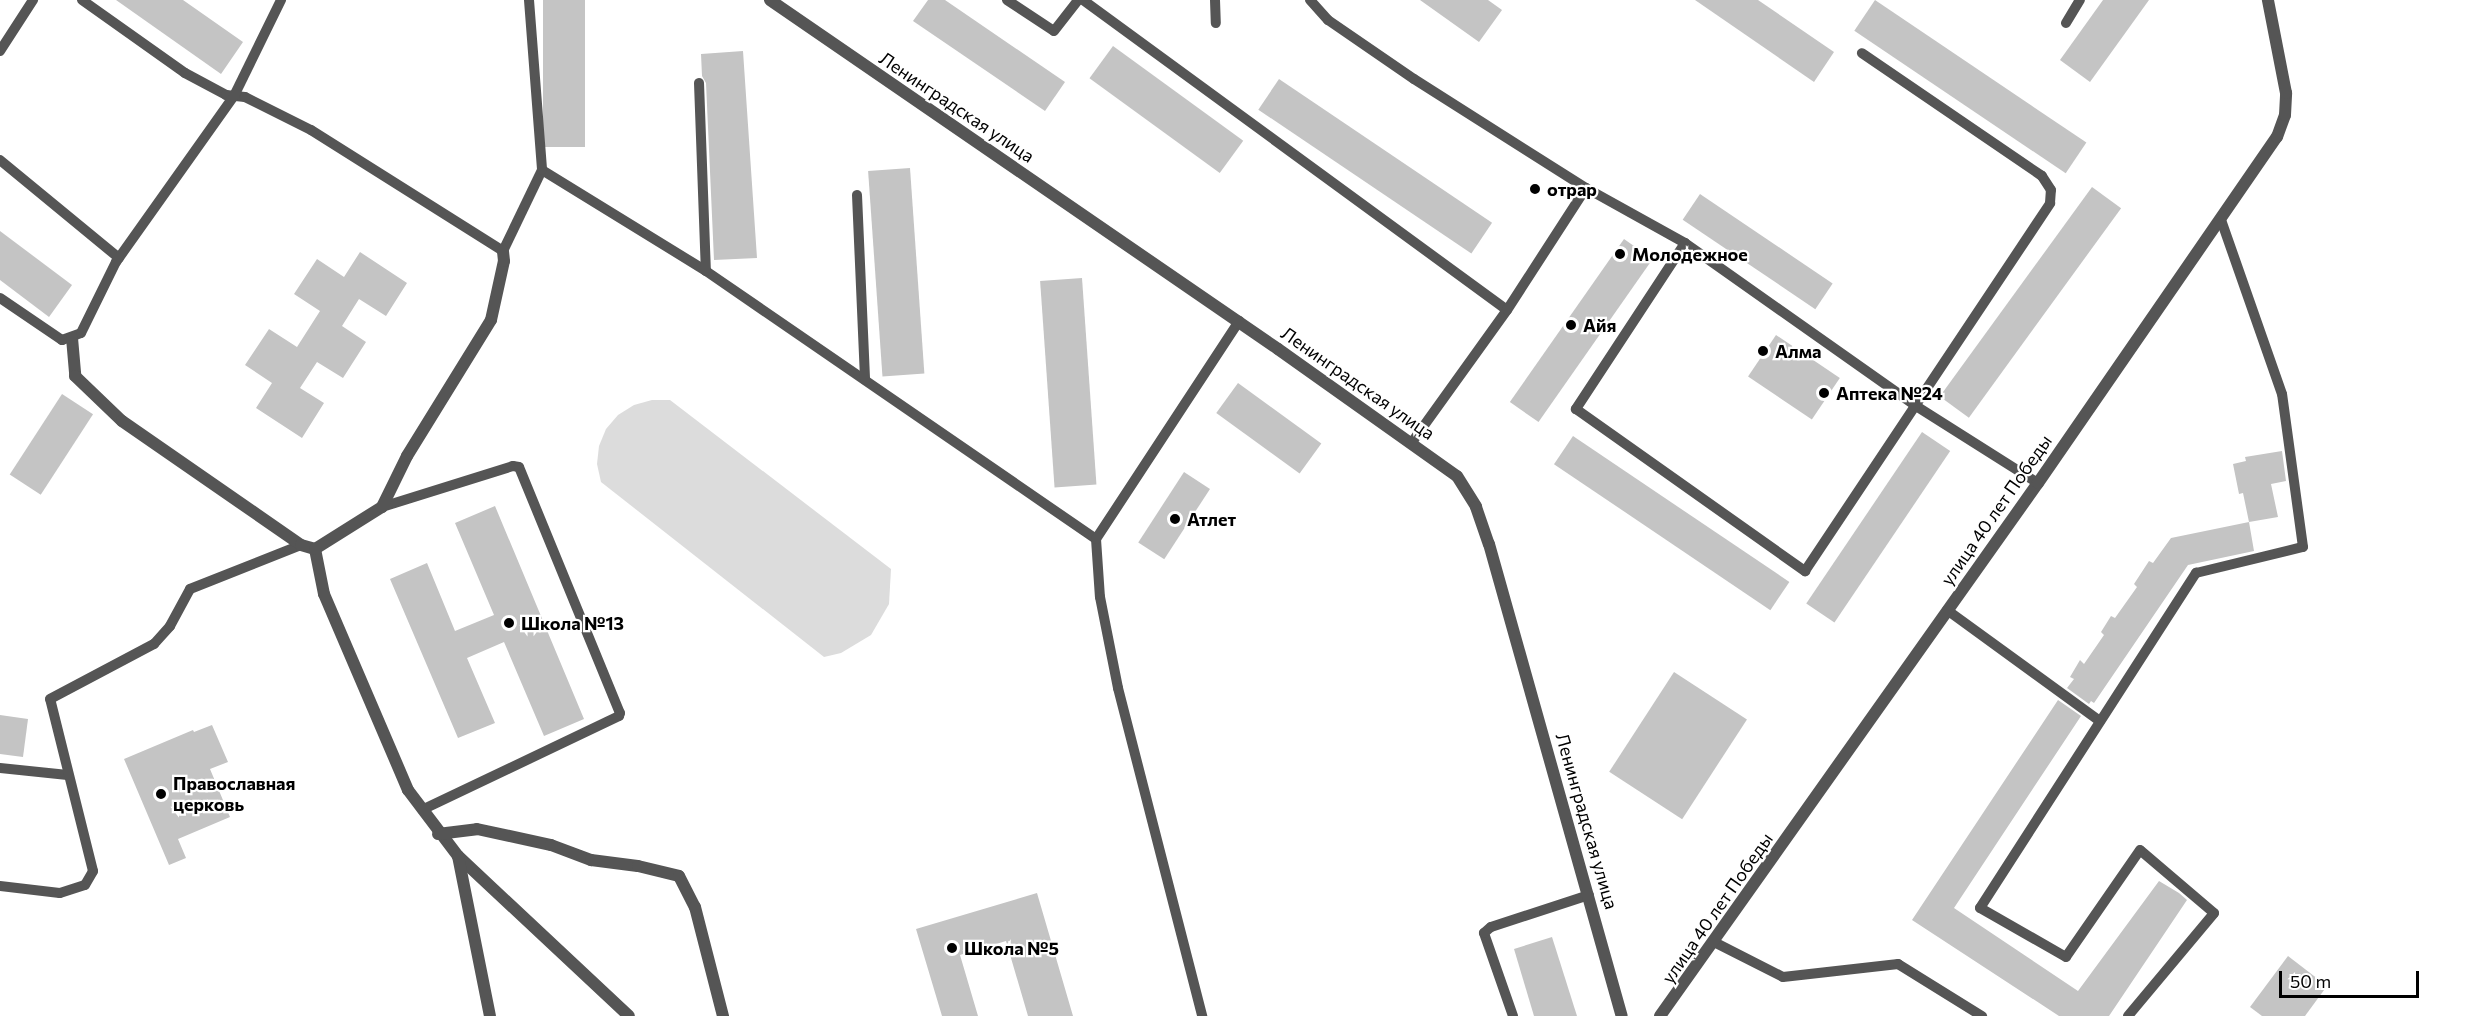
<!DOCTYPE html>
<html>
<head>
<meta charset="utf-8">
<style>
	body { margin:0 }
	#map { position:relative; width:2492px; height:1016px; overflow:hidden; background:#fff; font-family:Commissioner,sans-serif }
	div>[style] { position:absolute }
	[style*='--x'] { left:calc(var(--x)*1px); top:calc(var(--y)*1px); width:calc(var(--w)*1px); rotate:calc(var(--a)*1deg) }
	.green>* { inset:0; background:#dcdcdc }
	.building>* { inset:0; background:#c4c4c4; transform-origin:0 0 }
	.lane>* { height:10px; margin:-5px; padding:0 5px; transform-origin:5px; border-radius:5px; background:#555 }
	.street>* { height:12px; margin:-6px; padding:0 6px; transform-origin:6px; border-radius:6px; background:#555 }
	.dots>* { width:16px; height:16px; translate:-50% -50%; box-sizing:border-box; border:3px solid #fff; border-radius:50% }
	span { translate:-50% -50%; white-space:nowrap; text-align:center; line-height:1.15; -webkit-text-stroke:4.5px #fff; paint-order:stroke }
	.street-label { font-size:18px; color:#000 }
	.poi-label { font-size:18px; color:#000; font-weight:700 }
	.left { translate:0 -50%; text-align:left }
	.scale { position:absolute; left:2279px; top:971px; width:140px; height:27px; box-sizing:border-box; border:3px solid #000; border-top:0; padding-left:8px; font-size:18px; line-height:21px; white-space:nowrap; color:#000; -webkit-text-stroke:4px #fff; paint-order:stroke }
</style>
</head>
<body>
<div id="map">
	<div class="green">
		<i style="clip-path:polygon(652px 400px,670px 400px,891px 569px,889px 604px,871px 635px,841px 653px,824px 657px,601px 482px,597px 464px,599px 446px,606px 429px,618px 415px,634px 405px)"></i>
	</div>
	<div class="building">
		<i style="clip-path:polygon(116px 0,183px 0,243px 42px,221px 74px)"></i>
		<i style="left:543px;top:0;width:42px;height:147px"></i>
		<i style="clip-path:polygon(928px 0,945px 0,1065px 82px,1045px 111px,913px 21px)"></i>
		<i style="clip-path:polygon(1420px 0,1488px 0,1502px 10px,1479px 42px)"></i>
		<i style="clip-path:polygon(1695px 0,1758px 0,1834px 52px,1814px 82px)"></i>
		<i style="left:1875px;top:0;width:255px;height:37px;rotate:34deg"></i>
		<i style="clip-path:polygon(2103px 0,2149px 0,2090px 82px,2060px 60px)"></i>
		<i style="left:1113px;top:46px;width:161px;height:40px;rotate:36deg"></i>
		<i style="clip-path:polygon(743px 51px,757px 258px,714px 260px,706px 83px,702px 76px,701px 54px)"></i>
		<i style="left:1279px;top:79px;width:257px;height:37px;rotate:34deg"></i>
		<i style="left:910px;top:168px;width:206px;height:42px;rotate:86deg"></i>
		<i style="left:2092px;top:187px;width:36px;height:259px;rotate:36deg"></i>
		<i style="left:1700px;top:194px;width:160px;height:31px;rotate:34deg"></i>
		<i style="clip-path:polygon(0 231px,72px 285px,49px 317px,0 280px)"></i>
		<i style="left:1624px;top:239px;width:35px;height:199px;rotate:35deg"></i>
		<i style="clip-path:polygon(360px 252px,407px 283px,386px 316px,359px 299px,342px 326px,366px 342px,343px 378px,317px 362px,300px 388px,324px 403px,302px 438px,256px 408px,272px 383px,245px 365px,269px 329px,297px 347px,320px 311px,294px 294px,317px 259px,344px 277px)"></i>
		<i style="left:1082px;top:278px;width:207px;height:42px;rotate:86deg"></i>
		<i style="left:1776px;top:335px;width:77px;height:50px;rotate:34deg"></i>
		<i style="left:1238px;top:383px;width:103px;height:37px;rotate:36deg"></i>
		<i style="left:62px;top:394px;width:37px;height:96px;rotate:33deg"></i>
		<i style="left:1922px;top:432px;width:34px;height:207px;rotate:34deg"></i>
		<i style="left:1573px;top:436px;width:261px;height:34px;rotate:34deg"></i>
		<i style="clip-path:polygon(2282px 451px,2286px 481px,2271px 484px,2278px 517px,2249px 522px,2243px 493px,2239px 494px,2233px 464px,2246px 461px,2245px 457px)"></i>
		<i style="left:1184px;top:472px;width:31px;height:84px;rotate:33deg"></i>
		<i style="clip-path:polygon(495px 506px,584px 719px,544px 736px,504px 642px,467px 658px,495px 723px,458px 738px,390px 579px,427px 563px,455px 631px,494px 615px,455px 523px)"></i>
		<i style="clip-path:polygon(2249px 522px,2254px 551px,2188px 565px,2094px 703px,2091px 701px,2089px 704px,2067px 688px,2074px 679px,2070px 677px,2080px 660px,2084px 664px,2104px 635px,2101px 632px,2111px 616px,2115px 618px,2137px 587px,2134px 584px,2149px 561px,2153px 563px,2171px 538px)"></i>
		<i style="left:1674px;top:672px;width:87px;height:119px;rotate:33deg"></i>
		<i style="clip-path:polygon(2058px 700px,2081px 716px,1954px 908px,2078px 991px,2159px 881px,2179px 893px,2187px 900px,2109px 1016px,2059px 1016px,1912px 920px)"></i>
		<i style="clip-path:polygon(0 715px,28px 719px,23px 757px,0 754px)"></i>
		<i style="clip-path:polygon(212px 725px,228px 762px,210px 769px,230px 817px,178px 839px,186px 858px,169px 865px,124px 759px,193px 730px,194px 732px)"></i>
		<i style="clip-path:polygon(1037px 893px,1073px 1016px,1028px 1016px,1006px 941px,960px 955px,978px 1016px,942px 1016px,916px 929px)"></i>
		<i style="clip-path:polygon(1552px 937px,1577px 1016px,1534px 1016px,1514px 949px)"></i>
		<i style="clip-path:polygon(2288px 956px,2327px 986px,2305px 1016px,2262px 1016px,2250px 1007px)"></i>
	</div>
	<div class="lane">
		<i style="--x:82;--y:0;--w:126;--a:35.3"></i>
		<i style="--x:185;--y:73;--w:47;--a:28.2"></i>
		<i style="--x:226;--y:95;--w:19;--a:6"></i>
		<i style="--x:245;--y:97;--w:74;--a:26.6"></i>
		<i style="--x:311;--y:130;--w:227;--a:32.2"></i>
		<i style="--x:503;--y:251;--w:90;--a:-64.3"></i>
		<i style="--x:542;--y:170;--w:193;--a:31.6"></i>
		<i style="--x:706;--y:271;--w:473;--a:34.5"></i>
		<i style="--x:1096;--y:539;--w:58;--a:86.1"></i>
		<i style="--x:1100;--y:597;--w:93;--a:78.8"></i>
		<i style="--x:1118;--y:688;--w:339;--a:75.6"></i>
		<i style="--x:529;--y:0;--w:170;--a:85.6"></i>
		<i style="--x:1007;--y:0;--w:56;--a:33.4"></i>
		<i style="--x:1054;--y:31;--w:39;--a:-52"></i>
		<i style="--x:1083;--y:0;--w:525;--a:36.17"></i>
		<i style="--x:1507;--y:310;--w:163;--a:125.7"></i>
		<i style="--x:1215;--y:0;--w:23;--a:88"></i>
		<i style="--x:1310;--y:0;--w:27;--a:48"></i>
		<i style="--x:1328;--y:20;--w:104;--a:34.5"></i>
		<i style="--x:1414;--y:79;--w:204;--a:32.4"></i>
		<i style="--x:1586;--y:188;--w:145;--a:122.9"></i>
		<i style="--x:2066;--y:23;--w:27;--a:-59"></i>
		<i style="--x:0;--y:51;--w:61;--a:-57.1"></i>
		<i style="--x:699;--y:83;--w:188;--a:87.9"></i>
		<i style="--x:0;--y:160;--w:154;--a:39.5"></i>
		<i style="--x:1586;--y:188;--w:113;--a:29.1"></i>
		<i style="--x:1685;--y:243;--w:283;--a:35.2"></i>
		<i style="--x:1916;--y:406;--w:144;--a:32.3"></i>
		<i style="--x:857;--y:195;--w:185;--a:87.5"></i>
		<i style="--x:1685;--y:243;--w:199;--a:123.3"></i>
		<i style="--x:1576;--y:409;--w:281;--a:35.3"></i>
		<i style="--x:1805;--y:571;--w:442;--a:-56.3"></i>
		<i style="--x:2050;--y:203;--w:13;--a:-86"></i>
		<i style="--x:2051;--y:190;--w:17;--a:-123"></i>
		<i style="--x:2042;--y:176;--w:218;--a:-145.7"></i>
		<i style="--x:0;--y:298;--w:75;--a:34.1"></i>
		<i style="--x:62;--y:340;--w:20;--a:-20"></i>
		<i style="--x:81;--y:333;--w:79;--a:-63.8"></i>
		<i style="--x:116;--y:262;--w:204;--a:-54.6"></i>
		<i style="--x:234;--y:96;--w:107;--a:-63.9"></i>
		<i style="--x:382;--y:507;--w:137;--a:-17.4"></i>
		<i style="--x:513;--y:466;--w:6;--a:9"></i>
		<i style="--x:519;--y:467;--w:266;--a:67.7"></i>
		<i style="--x:620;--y:713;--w:3;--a:108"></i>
		<i style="--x:619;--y:716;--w:218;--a:154.5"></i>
		<i style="--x:1096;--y:539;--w:261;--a:-56.7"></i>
		<i style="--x:1947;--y:610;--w:189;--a:36"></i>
		<i style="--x:0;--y:768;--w:68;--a:5.9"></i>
		<i style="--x:0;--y:886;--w:60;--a:6.7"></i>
		<i style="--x:60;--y:893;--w:26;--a:-18"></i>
		<i style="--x:85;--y:885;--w:16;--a:-60"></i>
		<i style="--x:93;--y:871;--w:177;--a:-104"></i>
		<i style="--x:50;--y:699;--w:118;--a:-27.9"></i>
		<i style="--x:154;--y:644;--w:24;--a:-48"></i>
		<i style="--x:170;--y:626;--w:42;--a:-61.6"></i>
		<i style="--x:190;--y:589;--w:119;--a:-21.6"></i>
		<i style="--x:1714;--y:942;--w:77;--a:26.9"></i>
		<i style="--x:1783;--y:977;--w:116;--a:-6.4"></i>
		<i style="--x:1898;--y:964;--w:99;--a:31.8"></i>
		<i style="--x:1513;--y:1016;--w:88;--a:-109.3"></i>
		<i style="--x:1484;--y:933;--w:9;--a:-41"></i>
		<i style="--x:1491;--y:927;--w:103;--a:-18.1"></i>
		<i style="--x:2128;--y:1016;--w:134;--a:-50.1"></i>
		<i style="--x:2214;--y:913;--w:97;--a:-139.6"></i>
		<i style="--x:2140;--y:850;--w:130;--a:124.7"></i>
		<i style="--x:2066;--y:957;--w:99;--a:-150.3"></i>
		<i style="--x:1980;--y:908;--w:399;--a:-57.2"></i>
		<i style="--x:2196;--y:573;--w:110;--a:-13.7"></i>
		<i style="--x:2303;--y:547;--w:154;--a:-97.8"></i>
		<i style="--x:2282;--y:394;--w:184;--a:-109.3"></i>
	</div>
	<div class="street">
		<i style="--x:770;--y:0;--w:616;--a:34.49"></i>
		<i style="--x:1278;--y:349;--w:219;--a:35.4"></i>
		<i style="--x:1457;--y:476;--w:36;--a:58"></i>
		<i style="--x:1476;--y:507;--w:39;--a:71"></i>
		<i style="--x:1489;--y:544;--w:490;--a:74.3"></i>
		<i style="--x:72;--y:338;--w:38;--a:85"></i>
		<i style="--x:75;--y:376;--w:65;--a:43.8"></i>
		<i style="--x:122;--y:421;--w:218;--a:34.7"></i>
		<i style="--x:301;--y:545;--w:15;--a:16"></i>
		<i style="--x:315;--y:549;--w:46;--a:78.7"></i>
		<i style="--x:324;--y:594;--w:213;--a:66.8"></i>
		<i style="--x:408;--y:790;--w:83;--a:52.9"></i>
		<i style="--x:458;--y:856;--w:234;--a:43.1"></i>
		<i style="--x:315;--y:549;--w:79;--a:-32.1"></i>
		<i style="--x:382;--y:507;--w:57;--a:-63.9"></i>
		<i style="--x:407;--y:456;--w:160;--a:-58.3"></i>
		<i style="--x:491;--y:320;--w:60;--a:-77.6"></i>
		<i style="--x:504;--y:261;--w:10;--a:-96"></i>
		<i style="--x:438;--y:834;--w:39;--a:-7"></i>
		<i style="--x:477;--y:829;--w:76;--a:12.2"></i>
		<i style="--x:551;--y:845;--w:43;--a:20.6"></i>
		<i style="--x:591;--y:860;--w:47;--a:7.3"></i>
		<i style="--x:638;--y:866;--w:42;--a:13.7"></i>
		<i style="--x:679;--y:876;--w:35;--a:63"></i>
		<i style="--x:695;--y:907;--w:113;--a:75.6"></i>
		<i style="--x:458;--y:856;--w:163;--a:78.7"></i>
		<i style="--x:1660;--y:1016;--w:653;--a:-54.66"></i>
		<i style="--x:2038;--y:483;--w:421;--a:-55.4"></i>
		<i style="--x:2277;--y:137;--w:23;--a:-70"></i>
		<i style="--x:2285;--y:115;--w:22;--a:-87"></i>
		<i style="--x:2286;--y:93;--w:95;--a:-101"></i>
	</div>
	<div class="dots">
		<i style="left:1535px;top:189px;background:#000"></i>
		<i style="left:1620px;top:254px;background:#000"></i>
		<i style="left:1571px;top:325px;background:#000"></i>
		<i style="left:1763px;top:351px;background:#000"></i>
		<i style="left:1824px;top:393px;background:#000"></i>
		<i style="left:1175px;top:519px;background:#000"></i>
		<i style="left:509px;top:623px;background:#000"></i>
		<i style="left:161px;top:794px;background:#000"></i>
		<i style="left:952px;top:948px;background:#000"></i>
	</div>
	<div class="street-label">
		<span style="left:957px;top:107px;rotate:34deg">Ленинградская улица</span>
		<span style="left:1358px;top:383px;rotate:35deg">Ленинградская улица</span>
		<span style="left:1996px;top:510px;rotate:-55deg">улица 40 лет Победы</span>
		<span style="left:1587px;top:821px;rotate:74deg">Ленинградская улица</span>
		<span style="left:1717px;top:908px;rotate:-55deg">улица 40 лет Победы</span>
	</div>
	<div class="poi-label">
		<span class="left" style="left:1547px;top:189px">отрар</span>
		<span class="left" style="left:1632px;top:254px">Молодежное</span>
		<span class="left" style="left:1583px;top:325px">Айя</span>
		<span class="left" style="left:1775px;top:351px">Алма</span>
		<span class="left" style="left:1836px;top:393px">Аптека №24</span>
		<span class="left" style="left:1187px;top:519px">Атлет</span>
		<span class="left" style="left:521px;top:623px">Школа №13</span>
		<span class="left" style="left:173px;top:794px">Православная<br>церковь</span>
		<span class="left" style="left:964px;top:948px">Школа №5</span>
	</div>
	<div class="scale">50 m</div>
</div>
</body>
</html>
